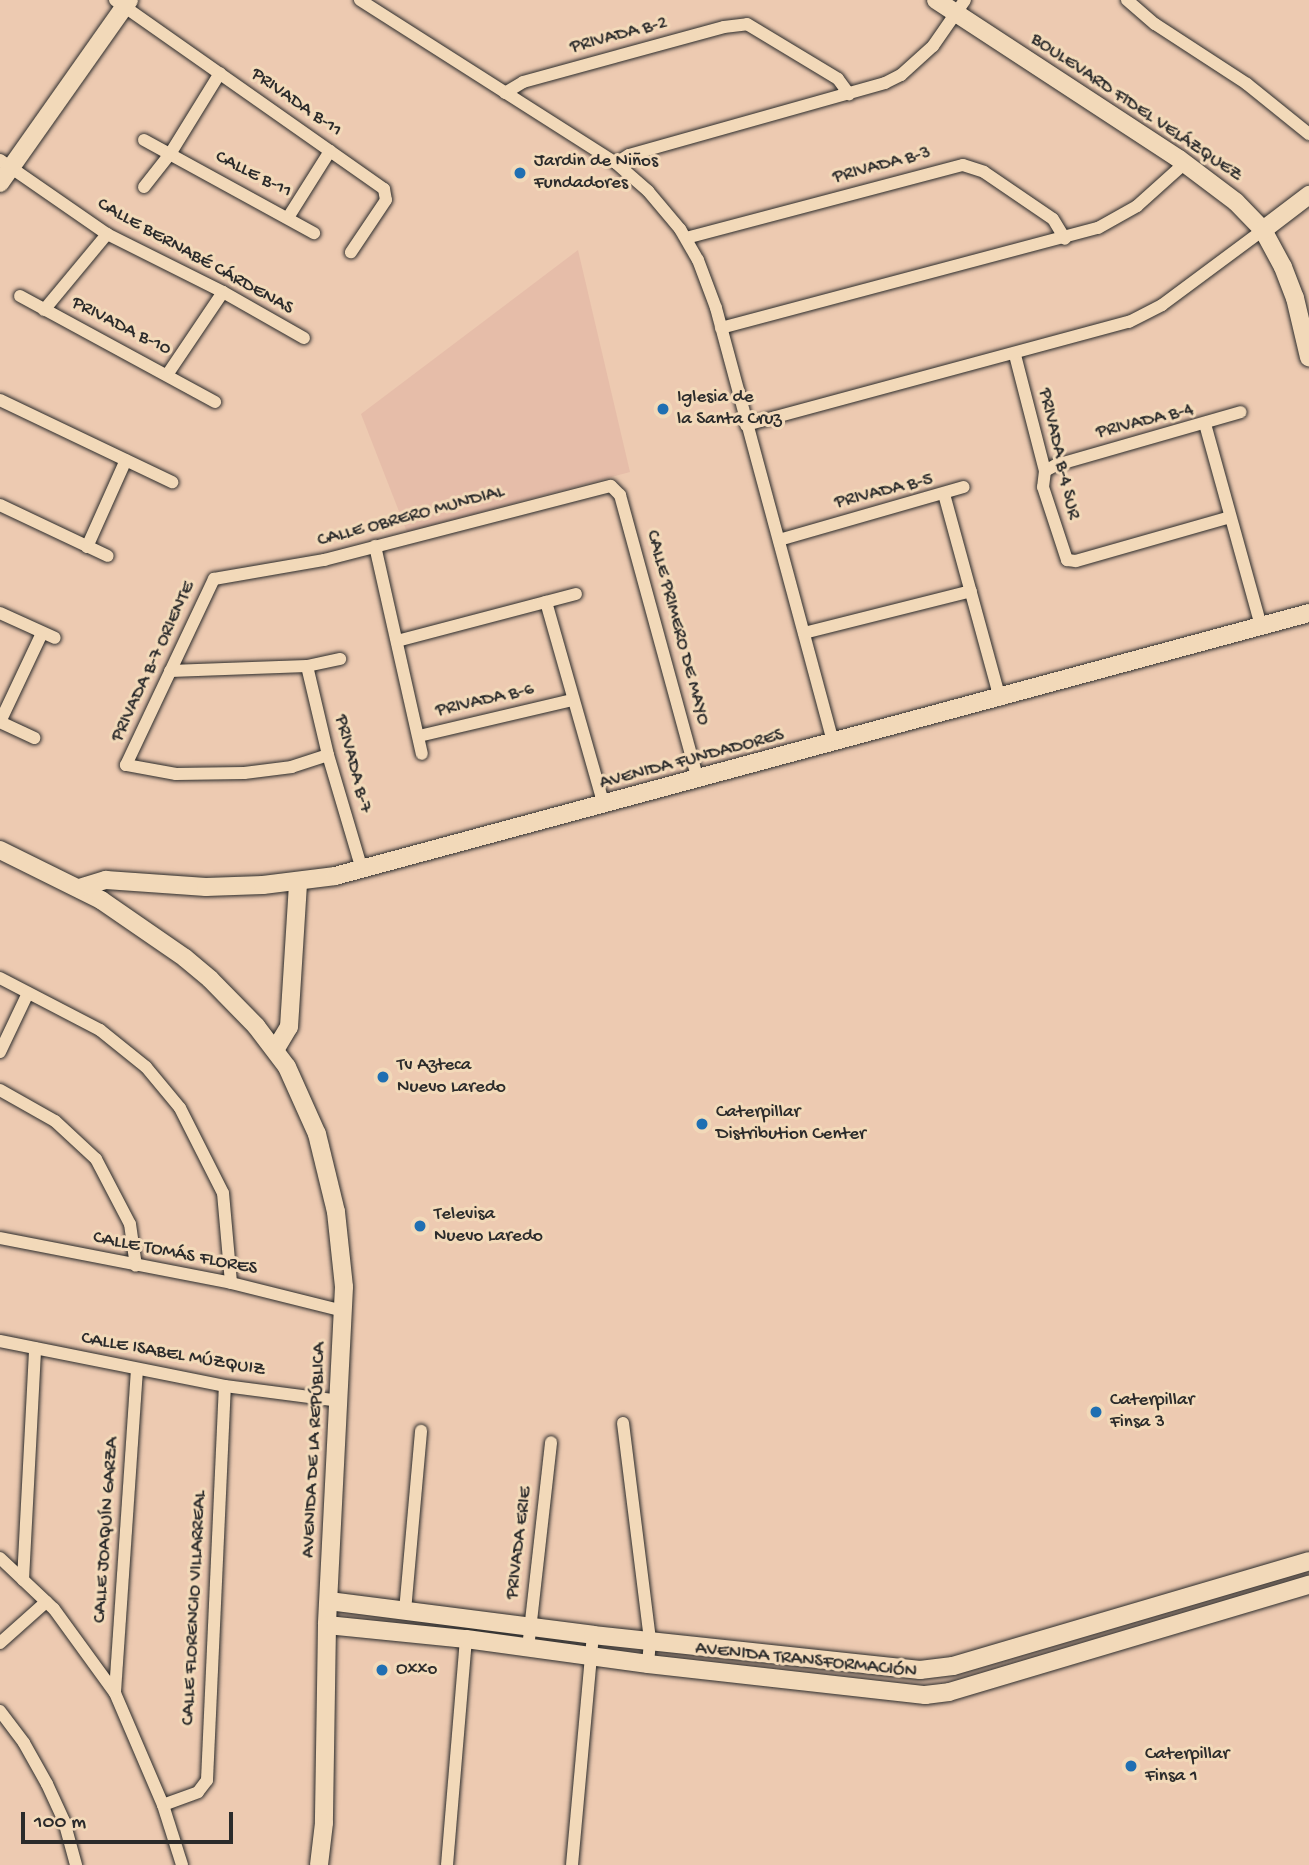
<!DOCTYPE html>
<html>
<head>
<meta charset="utf-8">
<style>
	body { margin:0 }
	#map { position:relative; width:1309px; height:1865px; overflow:hidden; background:#edcab1; font-family:"Gochi Hand",sans-serif }
	div>[style] { position:absolute }
	[style*='--x'] { left:calc(var(--x)*1px); top:calc(var(--y)*1px); width:calc(var(--w)*1px); rotate:calc(var(--a)*1deg) }
	.built>* { inset:0; background:#e6bda9 }
	.roads { filter:drop-shadow(0 0 2px #2b2b2b) drop-shadow(0 0 2px #2b2b2b) }
	.street>* { height:12px; margin:-6px; padding:0 6px; transform-origin:6px; border-radius:6px; background:#f2d9b9 }
	.secondary>* { height:18px; margin:-9px; padding:0 9px; transform-origin:9px; border-radius:9px; background:#f2d9b9 }
	.dots>* { width:19px; height:19px; translate:-50% -50%; box-sizing:border-box; border:4px solid #f2d9b9; border-radius:50% }
	span { translate:-50% -50%; white-space:nowrap; text-align:center; line-height:1.15; -webkit-text-stroke:6px #f2d9b9; paint-order:stroke }
	.street-label { font-size:19px; color:#2b2b2b }
	.poi-label { font-size:19px; color:#2b2b2b }
	.left { translate:0 -50%; text-align:left }
	.scale { position:absolute; left:21px; top:1812px; width:212px; height:32px; box-sizing:border-box; border:4px solid #2b2b2b; border-top:0; padding-left:9px; font-size:21px; line-height:24px; white-space:nowrap; color:#2b2b2b; -webkit-text-stroke:5px #f2d9b9; paint-order:stroke }
</style>
</head>
<body>
<div id="map">
	<div class="built">
		<i style="clip-path:polygon(578px 250px,630px 472px,407px 532px,361px 414px)"></i>
	</div>
	<div class="roads">
		<div class="street">
			<i style="--x:115;--y:0;--w:329;--a:35.1"></i>
			<i style="--x:384;--y:189;--w:11;--a:80"></i>
			<i style="--x:386;--y:200;--w:63;--a:123.9"></i>
			<i style="--x:360;--y:0;--w:303;--a:32.5"></i>
			<i style="--x:616;--y:163;--w:43;--a:41.2"></i>
			<i style="--x:648;--y:191;--w:50;--a:49.9"></i>
			<i style="--x:680;--y:229;--w:36;--a:60"></i>
			<i style="--x:698;--y:260;--w:51;--a:69.4"></i>
			<i style="--x:716;--y:308;--w:450;--a:74.9"></i>
			<i style="--x:1127;--y:0;--w:37;--a:41"></i>
			<i style="--x:1155;--y:24;--w:110;--a:33.1"></i>
			<i style="--x:1247;--y:84;--w:80;--a:38.9"></i>
			<i style="--x:505;--y:93;--w:21;--a:-31"></i>
			<i style="--x:523;--y:82;--w:208;--a:-15.3"></i>
			<i style="--x:724;--y:27;--w:23;--a:-7"></i>
			<i style="--x:747;--y:24;--w:106;--a:31.1"></i>
			<i style="--x:838;--y:79;--w:19;--a:54"></i>
			<i style="--x:144;--y:140;--w:194;--a:28.7"></i>
			<i style="--x:0;--y:160;--w:130;--a:34.7"></i>
			<i style="--x:107;--y:234;--w:130;--a:26.6"></i>
			<i style="--x:223;--y:292;--w:93;--a:29.6"></i>
			<i style="--x:616;--y:163;--w:15;--a:-32"></i>
			<i style="--x:629;--y:155;--w:266;--a:-15.7"></i>
			<i style="--x:885;--y:83;--w:18;--a:-27"></i>
			<i style="--x:901;--y:75;--w:43;--a:-42.2"></i>
			<i style="--x:933;--y:46;--w:56;--a:-55.2"></i>
			<i style="--x:144;--y:187;--w:42;--a:-51.8"></i>
			<i style="--x:170;--y:154;--w:95;--a:-58.3"></i>
			<i style="--x:289;--y:216;--w:77;--a:-57.8"></i>
			<i style="--x:686;--y:238;--w:286;--a:-14.8"></i>
			<i style="--x:963;--y:165;--w:22;--a:18"></i>
			<i style="--x:984;--y:172;--w:83;--a:34.3"></i>
			<i style="--x:1053;--y:219;--w:23;--a:59"></i>
			<i style="--x:20;--y:296;--w:222;--a:28.5"></i>
			<i style="--x:44;--y:310;--w:99;--a:-50.3"></i>
			<i style="--x:721;--y:328;--w:390;--a:-14.9"></i>
			<i style="--x:1098;--y:228;--w:45;--a:-29.4"></i>
			<i style="--x:1137;--y:206;--w:64;--a:-41.9"></i>
			<i style="--x:1015;--y:355;--w:120;--a:75.5"></i>
			<i style="--x:1045;--y:471;--w:16;--a:97"></i>
			<i style="--x:1043;--y:487;--w:77;--a:71.8"></i>
			<i style="--x:1067;--y:560;--w:9;--a:6"></i>
			<i style="--x:1076;--y:561;--w:160;--a:-15.9"></i>
			<i style="--x:167;--y:375;--w:100;--a:-56"></i>
			<i style="--x:0;--y:400;--w:191;--a:25.5"></i>
			<i style="--x:1205;--y:424;--w:210;--a:74.5"></i>
			<i style="--x:746;--y:425;--w:397;--a:-15.1"></i>
			<i style="--x:1129;--y:322;--w:37;--a:-27"></i>
			<i style="--x:1162;--y:305;--w:126;--a:-36.6"></i>
			<i style="--x:1045;--y:471;--w:13;--a:-29"></i>
			<i style="--x:1056;--y:465;--w:192;--a:-16"></i>
			<i style="--x:944;--y:494;--w:213;--a:74.7"></i>
			<i style="--x:0;--y:505;--w:119;--a:25.3"></i>
			<i style="--x:779;--y:540;--w:192;--a:-16"></i>
			<i style="--x:375;--y:546;--w:213;--a:77.3"></i>
			<i style="--x:87;--y:547;--w:95;--a:-65.9"></i>
			<i style="--x:546;--y:602;--w:211;--a:74.1"></i>
			<i style="--x:0;--y:613;--w:60;--a:24.4"></i>
			<i style="--x:804;--y:633;--w:172;--a:-14.1"></i>
			<i style="--x:397;--y:641;--w:185;--a:-14.7"></i>
			<i style="--x:307;--y:666;--w:91;--a:76.7"></i>
			<i style="--x:328;--y:755;--w:120;--a:73.5"></i>
			<i style="--x:170;--y:671;--w:137;--a:-2.1"></i>
			<i style="--x:307;--y:666;--w:34;--a:-12"></i>
			<i style="--x:0;--y:722;--w:98;--a:-64.7"></i>
			<i style="--x:0;--y:722;--w:38;--a:25"></i>
			<i style="--x:419;--y:736;--w:158;--a:-13.2"></i>
			<i style="--x:328;--y:755;--w:38;--a:162"></i>
			<i style="--x:292;--y:767;--w:48;--a:172.9"></i>
			<i style="--x:244;--y:773;--w:68;--a:179.2"></i>
			<i style="--x:176;--y:774;--w:51;--a:-169.8"></i>
			<i style="--x:126;--y:765;--w:206;--a:-64.7"></i>
			<i style="--x:214;--y:579;--w:112;--a:-9.8"></i>
			<i style="--x:324;--y:560;--w:296;--a:-14.5"></i>
			<i style="--x:611;--y:486;--w:13;--a:45"></i>
			<i style="--x:620;--y:495;--w:295;--a:74.7"></i>
			<i style="--x:0;--y:978;--w:113;--a:27.5"></i>
			<i style="--x:100;--y:1030;--w:59;--a:38.8"></i>
			<i style="--x:146;--y:1067;--w:53;--a:50.3"></i>
			<i style="--x:180;--y:1108;--w:95;--a:63.2"></i>
			<i style="--x:223;--y:1193;--w:90;--a:84.9"></i>
			<i style="--x:0;--y:1052;--w:65;--a:-64.6"></i>
			<i style="--x:0;--y:1090;--w:63;--a:29.4"></i>
			<i style="--x:55;--y:1121;--w:56;--a:42.8"></i>
			<i style="--x:96;--y:1159;--w:73;--a:62.4"></i>
			<i style="--x:130;--y:1224;--w:42;--a:81.9"></i>
			<i style="--x:0;--y:1238;--w:235;--a:11"></i>
			<i style="--x:231;--y:1283;--w:115;--a:14"></i>
			<i style="--x:0;--y:1341;--w:229;--a:11.3"></i>
			<i style="--x:225;--y:1386;--w:116;--a:7.4"></i>
			<i style="--x:623;--y:1423;--w:220;--a:82.9"></i>
			<i style="--x:650;--y:1641;--w:23;--a:95"></i>
			<i style="--x:0;--y:1558;--w:74;--a:43.4"></i>
			<i style="--x:54;--y:1609;--w:104;--a:54"></i>
			<i style="--x:115;--y:1693;--w:122;--a:66.8"></i>
			<i style="--x:163;--y:1805;--w:63;--a:72.4"></i>
			<i style="--x:23;--y:1580;--w:232;--a:-87"></i>
			<i style="--x:405;--y:1611;--w:181;--a:-84.9"></i>
			<i style="--x:0;--y:1643;--w:62;--a:-41.7"></i>
			<i style="--x:528;--y:1648;--w:207;--a:-83.6"></i>
			<i style="--x:115;--y:1692;--w:323;--a:-86.1"></i>
			<i style="--x:0;--y:1711;--w:40;--a:53"></i>
			<i style="--x:24;--y:1743;--w:47;--a:60.7"></i>
			<i style="--x:47;--y:1784;--w:41;--a:65.3"></i>
			<i style="--x:64;--y:1821;--w:46;--a:74.7"></i>
			<i style="--x:163;--y:1805;--w:37;--a:-20"></i>
			<i style="--x:198;--y:1792;--w:15;--a:-53"></i>
			<i style="--x:207;--y:1780;--w:394;--a:-87.4"></i>
			<i style="--x:447;--y:1865;--w:227;--a:-85.2"></i>
			<i style="--x:572;--y:1865;--w:231;--a:-84.8"></i>
		</div>
		<div class="secondary">
			<i style="--x:936;--y:0;--w:290;--a:33.2"></i>
			<i style="--x:1179;--y:159;--w:71;--a:37"></i>
			<i style="--x:1236;--y:202;--w:39;--a:46"></i>
			<i style="--x:1263;--y:230;--w:42;--a:61.6"></i>
			<i style="--x:1283;--y:267;--w:33;--a:69"></i>
			<i style="--x:1295;--y:298;--w:61;--a:76.7"></i>
			<i style="--x:0;--y:183;--w:224;--a:-54.8"></i>
			<i style="--x:1263;--y:230;--w:58;--a:-37.3"></i>
			<i style="--x:0;--y:850;--w:113;--a:26.3"></i>
			<i style="--x:101;--y:900;--w:102;--a:34.6"></i>
			<i style="--x:185;--y:958;--w:33;--a:40"></i>
			<i style="--x:210;--y:979;--w:66;--a:45.6"></i>
			<i style="--x:256;--y:1026;--w:51;--a:52.9"></i>
			<i style="--x:287;--y:1067;--w:73;--a:65.9"></i>
			<i style="--x:317;--y:1134;--w:80;--a:76.3"></i>
			<i style="--x:336;--y:1212;--w:75;--a:83.9"></i>
			<i style="--x:344;--y:1287;--w:338;--a:92.9"></i>
			<i style="--x:327;--y:1625;--w:198;--a:90.9"></i>
			<i style="--x:324;--y:1823;--w:42;--a:96.8"></i>
			<i style="--x:79;--y:888;--w:28;--a:-17"></i>
			<i style="--x:106;--y:880;--w:100;--a:4"></i>
			<i style="--x:206;--y:887;--w:57;--a:-2"></i>
			<i style="--x:263;--y:885;--w:73;--a:-7.1"></i>
			<i style="--x:335;--y:876;--w:1009;--a:-15.11"></i>
			<i style="--x:275;--y:1050;--w:27;--a:-59"></i>
			<i style="--x:289;--y:1027;--w:145;--a:-86.4"></i>
			<i style="--x:329;--y:1601;--w:266;--a:7.3"></i>
			<i style="--x:593;--y:1635;--w:329;--a:6.1"></i>
			<i style="--x:920;--y:1670;--w:33;--a:-7"></i>
			<i style="--x:953;--y:1666;--w:371;--a:-16.4"></i>
			<i style="--x:327;--y:1625;--w:140;--a:5.8"></i>
			<i style="--x:466;--y:1639;--w:184;--a:7.8"></i>
			<i style="--x:648;--y:1664;--w:279;--a:6.4"></i>
			<i style="--x:925;--y:1695;--w:24;--a:-7"></i>
			<i style="--x:949;--y:1692;--w:376;--a:-16.6"></i>
		</div>
	</div>
	<div class="dots">
		<i style="left:520px;top:173px;background:#1f6fb2"></i>
		<i style="left:663px;top:409px;background:#1f6fb2"></i>
		<i style="left:383px;top:1077px;background:#1f6fb2"></i>
		<i style="left:702px;top:1124px;background:#1f6fb2"></i>
		<i style="left:420px;top:1226px;background:#1f6fb2"></i>
		<i style="left:1096px;top:1412px;background:#1f6fb2"></i>
		<i style="left:382px;top:1670px;background:#1f6fb2"></i>
		<i style="left:1131px;top:1766px;background:#1f6fb2"></i>
	</div>
	<div class="street-label">
		<span style="left:619px;top:36px;rotate:-15deg">PRIVADA B-2</span>
		<span style="left:296px;top:103px;rotate:35deg">PRIVADA B-11</span>
		<span style="left:1136px;top:108px;rotate:34deg">BOULEVARD FIDEL VELÁZQUEZ</span>
		<span style="left:882px;top:166px;rotate:-15deg">PRIVADA B-3</span>
		<span style="left:253px;top:175px;rotate:27deg">CALLE B-11</span>
		<span style="left:195px;top:257px;rotate:29deg">CALLE BERNABÉ CÁRDENAS</span>
		<span style="left:121px;top:327px;rotate:27deg">PRIVADA B-10</span>
		<span style="left:1145px;top:422px;rotate:-14deg">PRIVADA B-4</span>
		<span style="left:1058px;top:454px;rotate:77deg">PRIVADA B-4 SUR</span>
		<span style="left:884px;top:492px;rotate:-14deg">PRIVADA B-5</span>
		<span style="left:411px;top:517px;rotate:-15deg">CALLE OBRERO MUNDIAL</span>
		<span style="left:677px;top:628px;rotate:75deg">CALLE PRIMERO DE MAYO</span>
		<span style="left:154px;top:662px;rotate:-65deg">PRIVADA B-7 ORIENTE</span>
		<span style="left:485px;top:701px;rotate:-13deg">PRIVADA B-6</span>
		<span style="left:692px;top:760px;rotate:-15deg">AVENIDA FUNDADORES</span>
		<span style="left:352px;top:764px;rotate:75deg">PRIVADA B-7</span>
		<span style="left:175px;top:1254px;rotate:11deg">CALLE TOMÁS FLORES</span>
		<span style="left:173px;top:1355px;rotate:10deg">CALLE ISABEL MÚZQUIZ</span>
		<span style="left:315px;top:1450px;rotate:-87deg">AVENIDA DE LA REPÚBLICA</span>
		<span style="left:107px;top:1530px;rotate:-86deg">CALLE JOAQUÍN GARZA</span>
		<span style="left:520px;top:1543px;rotate:-83deg">PRIVADA ERIE</span>
		<span style="left:195px;top:1608px;rotate:-87deg">CALLE FLORENCIO VILLARREAL</span>
		<span style="left:806px;top:1661px;rotate:6deg">AVENIDA TRANSFORMACIÓN</span>
	</div>
	<div class="poi-label">
		<span class="left" style="left:534px;top:173px">Jardin de Niños<br>Fundadores</span>
		<span class="left" style="left:677px;top:409px">Iglesia de<br>la Santa Cruz</span>
		<span class="left" style="left:397px;top:1077px">Tv Azteca<br>Nuevo Laredo</span>
		<span class="left" style="left:716px;top:1124px">Caterpillar<br>Distribution Center</span>
		<span class="left" style="left:434px;top:1226px">Televisa<br>Nuevo Laredo</span>
		<span class="left" style="left:1110px;top:1412px">Caterpillar<br>Finsa 3</span>
		<span class="left" style="left:396px;top:1670px">Oxxo</span>
		<span class="left" style="left:1145px;top:1766px">Caterpillar<br>Finsa 1</span>
	</div>
	<div class="scale">100 m</div>
</div>
</body>
</html>
